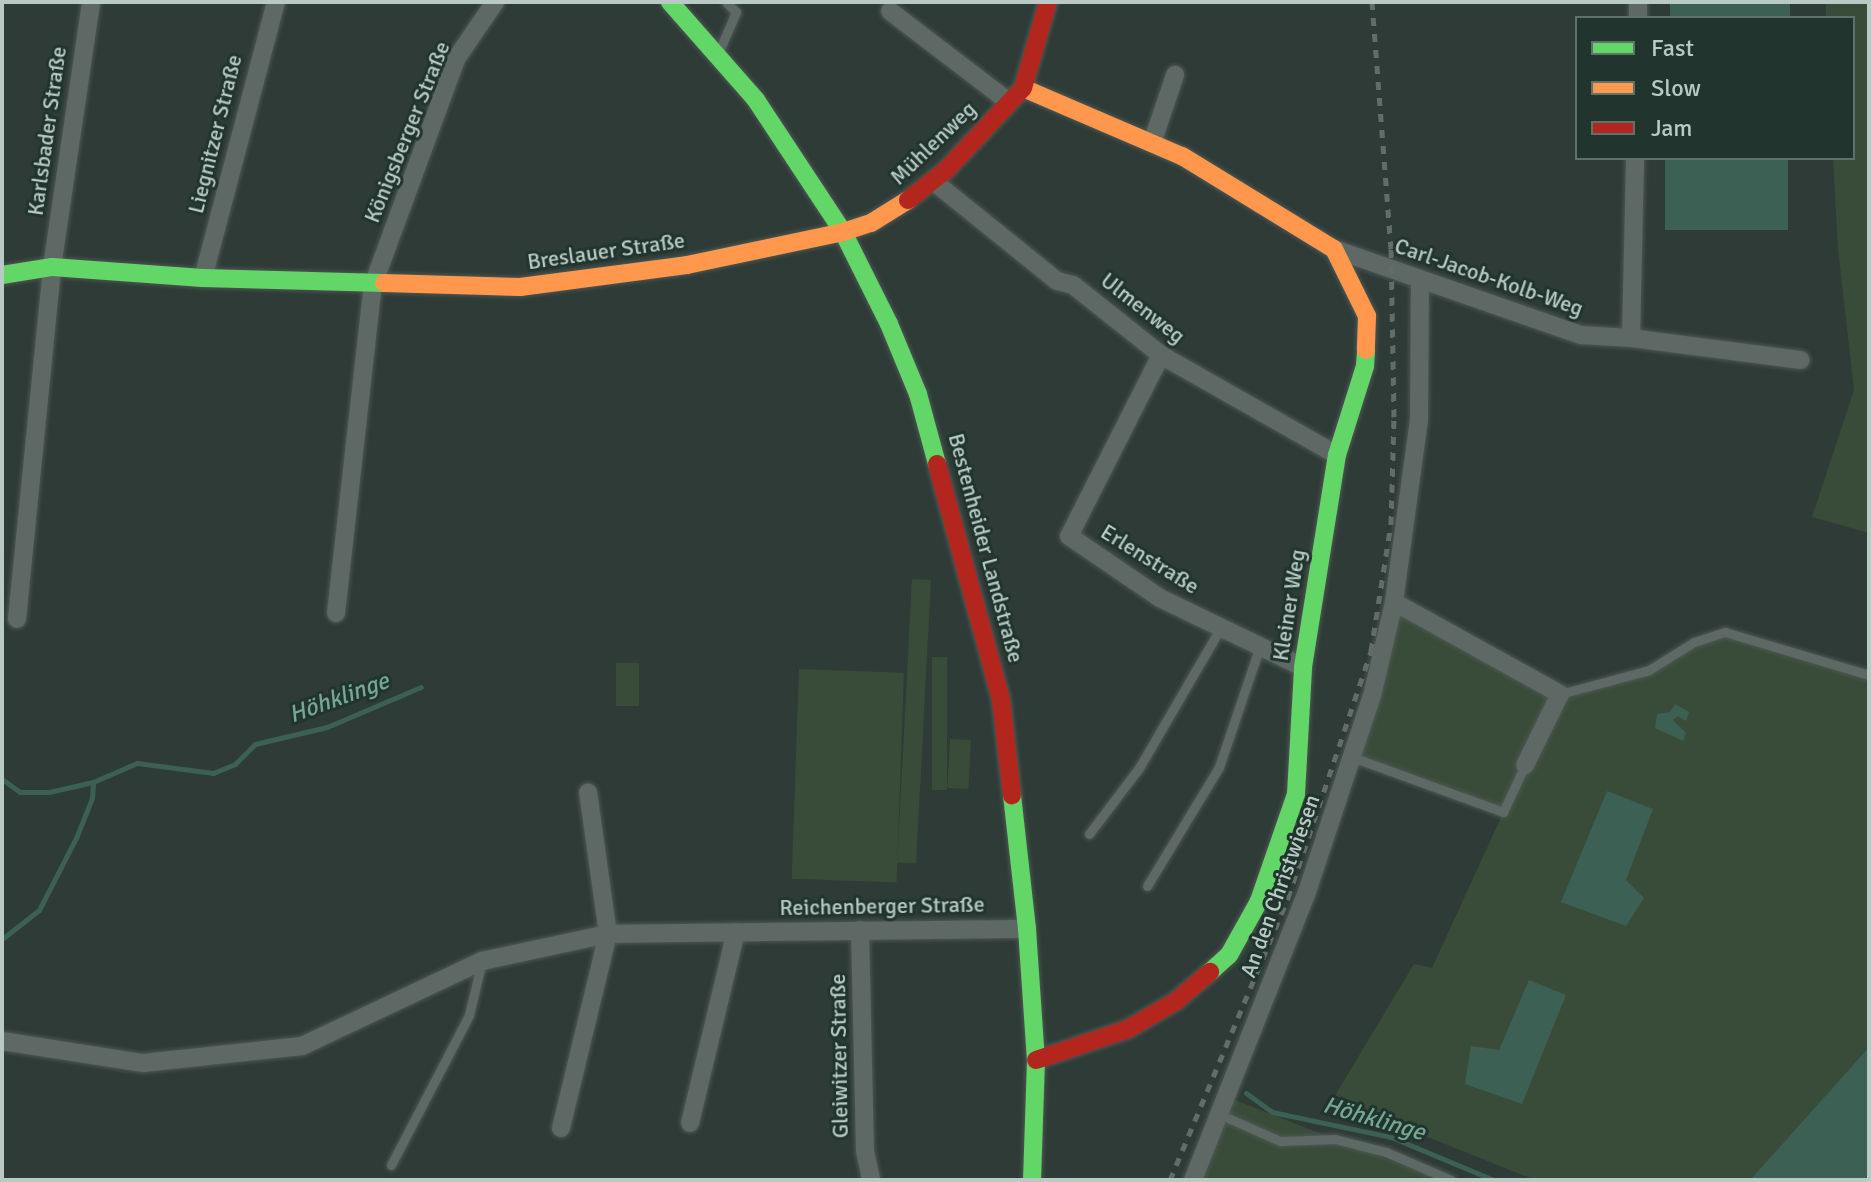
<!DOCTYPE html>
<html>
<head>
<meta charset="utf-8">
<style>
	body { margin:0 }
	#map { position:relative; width:1871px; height:1182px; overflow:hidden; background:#2e3b36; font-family:Signika,sans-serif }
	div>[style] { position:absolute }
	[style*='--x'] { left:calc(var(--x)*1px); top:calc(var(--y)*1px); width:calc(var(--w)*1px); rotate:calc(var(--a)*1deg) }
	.green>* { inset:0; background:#394c39; transform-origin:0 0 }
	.water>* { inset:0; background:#3c6053; transform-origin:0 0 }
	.stream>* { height:5px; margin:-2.5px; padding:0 2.5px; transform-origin:2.5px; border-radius:2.5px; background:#3c6053 }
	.roads { filter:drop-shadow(0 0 2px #4d5753) drop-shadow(0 0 2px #4d5753) }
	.lane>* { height:9px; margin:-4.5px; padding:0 4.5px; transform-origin:4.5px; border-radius:4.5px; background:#5e6864 }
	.street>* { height:18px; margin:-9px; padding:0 9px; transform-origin:9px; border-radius:9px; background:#5e6864 }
	.fast>* { height:18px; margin:-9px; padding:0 9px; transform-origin:9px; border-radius:9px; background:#63d668 }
	.slow>* { height:18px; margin:-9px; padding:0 9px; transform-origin:9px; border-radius:9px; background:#ff974d }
	.jam>* { height:18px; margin:-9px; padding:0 9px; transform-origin:9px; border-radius:9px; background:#b3261e }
	.rail>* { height:5px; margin-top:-2.5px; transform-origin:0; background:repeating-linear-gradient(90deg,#636c6a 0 8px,transparent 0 16px) }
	span { translate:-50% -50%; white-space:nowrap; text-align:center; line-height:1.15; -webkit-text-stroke:6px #21352e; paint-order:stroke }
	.street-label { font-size:22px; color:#b9cac4 }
	.water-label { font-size:24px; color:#76a694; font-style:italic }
	.frame { position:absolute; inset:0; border:4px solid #b9cac4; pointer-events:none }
	.legend { position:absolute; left:1575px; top:16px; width:280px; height:144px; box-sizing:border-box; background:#21352e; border:2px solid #5e716a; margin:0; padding:10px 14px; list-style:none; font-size:24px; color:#b9cac4 }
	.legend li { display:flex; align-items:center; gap:16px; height:40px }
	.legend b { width:40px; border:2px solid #5e716a }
</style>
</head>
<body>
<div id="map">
	<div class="green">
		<i style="clip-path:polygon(1826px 2px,1869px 2px,1869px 533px,1812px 517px,1854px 390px,1838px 249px,1833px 158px,1853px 158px,1853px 18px,1826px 18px)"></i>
		<i style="left:912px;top:579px;width:19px;height:284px;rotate:3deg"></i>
		<i style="clip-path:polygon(1394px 602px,1560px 694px,1649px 670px,1694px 642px,1725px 632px,1869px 675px,1869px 1047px,1750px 1180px,1535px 1180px,1333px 1099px,1414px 964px,1432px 968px,1503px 813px,1352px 757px)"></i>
		<i style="left:932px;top:657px;width:15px;height:133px"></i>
		<i style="left:616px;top:663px;width:23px;height:43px"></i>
		<i style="left:799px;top:669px;width:105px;height:210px;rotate:2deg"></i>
		<i style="left:950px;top:739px;width:21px;height:49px;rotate:3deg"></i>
		<i style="clip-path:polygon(1235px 1100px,1440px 1180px,1203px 1180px)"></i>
	</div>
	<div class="water">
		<i style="left:1670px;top:2px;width:120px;height:16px"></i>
		<i style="left:1665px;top:158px;width:123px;height:72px"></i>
		<i style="clip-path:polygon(1675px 704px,1689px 712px,1686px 721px,1678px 716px,1673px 720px,1686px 733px,1683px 741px,1655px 728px,1657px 714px,1670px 712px)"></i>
		<i style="clip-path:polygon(1607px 791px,1653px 809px,1626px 880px,1644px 898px,1626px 926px,1561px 902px)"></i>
		<i style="clip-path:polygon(1529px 980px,1566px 995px,1522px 1104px,1465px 1084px,1471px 1046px,1499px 1050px)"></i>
		<i style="clip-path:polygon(1869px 1047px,1869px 1180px,1750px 1180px)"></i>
	</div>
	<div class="stream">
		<i style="--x:2;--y:779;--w:22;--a:36"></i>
		<i style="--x:20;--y:792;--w:29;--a:0"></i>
		<i style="--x:49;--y:792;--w:45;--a:-12.8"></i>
		<i style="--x:93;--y:782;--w:48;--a:-23.4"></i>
		<i style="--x:137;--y:763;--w:77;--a:7.5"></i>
		<i style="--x:213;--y:773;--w:24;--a:-22"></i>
		<i style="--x:235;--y:764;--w:28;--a:-45"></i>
		<i style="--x:255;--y:744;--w:74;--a:-13.3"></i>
		<i style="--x:327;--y:727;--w:102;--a:-23.1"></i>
		<i style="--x:2;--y:939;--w:47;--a:-38.1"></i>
		<i style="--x:39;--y:910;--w:81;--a:-62.8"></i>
		<i style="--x:76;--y:838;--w:43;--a:-68.2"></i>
		<i style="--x:92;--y:798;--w:16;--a:-86"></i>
		<i style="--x:1246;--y:1093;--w:32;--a:36"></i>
		<i style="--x:1272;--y:1112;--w:122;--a:11.9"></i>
		<i style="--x:1391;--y:1137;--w:112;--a:22.7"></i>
	</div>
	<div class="roads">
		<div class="lane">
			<i style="--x:719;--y:51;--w:43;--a:-66.4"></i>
			<i style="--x:736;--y:12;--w:14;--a:-135"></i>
			<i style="--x:1560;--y:694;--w:92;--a:-15.1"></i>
			<i style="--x:1649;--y:670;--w:53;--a:-31.9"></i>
			<i style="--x:1694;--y:642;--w:33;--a:-18"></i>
			<i style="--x:1725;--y:632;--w:150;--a:16.6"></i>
			<i style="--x:1352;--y:757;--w:161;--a:20"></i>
			<i style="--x:1503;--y:812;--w:52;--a:-64.9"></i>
			<i style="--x:1089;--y:834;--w:83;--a:-52.9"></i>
			<i style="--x:1139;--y:768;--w:163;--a:-59.8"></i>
			<i style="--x:1147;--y:886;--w:139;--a:-58.8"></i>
			<i style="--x:1219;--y:767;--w:128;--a:-71.3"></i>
			<i style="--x:1219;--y:1114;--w:67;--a:23.9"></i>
			<i style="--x:1280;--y:1141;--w:55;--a:-2.1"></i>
			<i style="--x:1335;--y:1139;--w:53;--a:14.3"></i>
			<i style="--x:1386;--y:1152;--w:71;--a:23.3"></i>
			<i style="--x:391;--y:1165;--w:169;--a:-62.5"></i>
			<i style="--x:469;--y:1015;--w:56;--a:-76.5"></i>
		</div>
		<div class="street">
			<i style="--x:890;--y:11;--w:150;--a:37.4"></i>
			<i style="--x:1638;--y:18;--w:16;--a:-90"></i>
			<i style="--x:1152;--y:143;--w:72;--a:-71.3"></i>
			<i style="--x:933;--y:181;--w:159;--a:38.9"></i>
			<i style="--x:1057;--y:281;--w:16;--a:14"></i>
			<i style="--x:1073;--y:285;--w:112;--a:38.5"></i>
			<i style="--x:1161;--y:355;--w:202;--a:29.6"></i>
			<i style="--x:1334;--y:249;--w:262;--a:19.2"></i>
			<i style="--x:1581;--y:335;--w:50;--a:3.4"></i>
			<i style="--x:1631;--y:338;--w:180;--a:-88.7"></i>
			<i style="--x:203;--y:278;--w:285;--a:-75.2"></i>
			<i style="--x:1631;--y:338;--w:171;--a:7.4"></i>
			<i style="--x:1161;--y:355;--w:203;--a:116.9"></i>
			<i style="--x:1069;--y:536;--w:110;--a:34.3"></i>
			<i style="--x:1160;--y:598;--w:159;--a:25.8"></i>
			<i style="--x:1394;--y:602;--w:190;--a:29"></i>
			<i style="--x:1560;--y:694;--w:79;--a:116.2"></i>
			<i style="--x:336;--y:613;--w:330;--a:-83.6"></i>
			<i style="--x:373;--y:285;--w:241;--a:-69.8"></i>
			<i style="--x:456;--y:59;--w:69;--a:-55.6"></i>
			<i style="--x:17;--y:619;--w:354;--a:-84.3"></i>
			<i style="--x:52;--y:267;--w:268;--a:-81.6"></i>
			<i style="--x:860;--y:930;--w:221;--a:88.7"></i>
			<i style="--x:865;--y:1151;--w:30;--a:78"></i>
			<i style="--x:2;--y:1041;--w:143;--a:8.9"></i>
			<i style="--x:143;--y:1063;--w:160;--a:-6.1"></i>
			<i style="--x:302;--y:1046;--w:199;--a:-25.3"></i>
			<i style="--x:482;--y:961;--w:129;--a:-12.1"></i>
			<i style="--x:608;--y:934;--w:419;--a:-0.7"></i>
			<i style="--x:690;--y:1123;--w:196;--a:-76.5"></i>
			<i style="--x:561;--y:1128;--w:200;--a:-76.4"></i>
			<i style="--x:608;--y:934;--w:143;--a:-98"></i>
			<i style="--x:1193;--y:1180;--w:310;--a:-68.4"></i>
			<i style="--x:1307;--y:892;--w:206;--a:-71.7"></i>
			<i style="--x:1372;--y:696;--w:97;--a:-76.8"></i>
			<i style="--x:1394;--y:602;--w:184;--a:-82.2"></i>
			<i style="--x:1419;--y:420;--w:141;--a:-89.6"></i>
		</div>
		<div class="fast">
			<i style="--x:670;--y:2;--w:130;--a:48.7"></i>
			<i style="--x:756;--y:100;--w:158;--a:56.6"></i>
			<i style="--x:843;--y:232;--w:103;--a:63.4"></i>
			<i style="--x:889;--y:324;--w:76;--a:67.5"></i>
			<i style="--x:918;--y:394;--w:73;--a:74.8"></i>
			<i style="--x:2;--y:275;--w:51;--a:-9.1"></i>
			<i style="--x:52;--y:267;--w:151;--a:4.2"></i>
			<i style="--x:203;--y:278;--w:181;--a:1.6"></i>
			<i style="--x:1012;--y:795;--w:135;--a:83.6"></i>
			<i style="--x:1027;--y:929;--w:131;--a:86.1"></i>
			<i style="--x:1036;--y:1060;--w:120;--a:91.9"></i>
			<i style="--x:1210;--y:972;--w:25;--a:-42"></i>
			<i style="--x:1229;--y:955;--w:62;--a:-60.9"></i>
			<i style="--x:1259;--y:901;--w:113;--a:-70.9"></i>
			<i style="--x:1296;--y:794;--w:127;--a:-86.8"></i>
			<i style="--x:1303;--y:667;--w:215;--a:-80.9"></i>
			<i style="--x:1337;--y:455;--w:93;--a:-72.5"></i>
			<i style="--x:1365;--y:366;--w:16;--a:-86"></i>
		</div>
		<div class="slow">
			<i style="--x:1023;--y:88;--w:173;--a:23.2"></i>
			<i style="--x:1182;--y:156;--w:178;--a:31.5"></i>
			<i style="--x:1334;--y:249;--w:75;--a:63.8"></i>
			<i style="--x:1367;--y:316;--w:34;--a:92"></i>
			<i style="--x:384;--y:283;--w:136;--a:1.7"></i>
			<i style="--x:520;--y:287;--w:168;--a:-7.5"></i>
			<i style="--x:687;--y:265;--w:159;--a:-11.9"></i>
			<i style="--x:843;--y:232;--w:29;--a:-18"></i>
			<i style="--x:871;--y:223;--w:44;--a:-31.9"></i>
		</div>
		<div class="jam">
			<i style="--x:908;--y:200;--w:48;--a:-38.3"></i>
			<i style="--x:946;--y:170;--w:112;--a:-46.8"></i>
			<i style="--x:1023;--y:88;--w:90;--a:-73.8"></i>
			<i style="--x:937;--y:464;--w:244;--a:74.8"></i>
			<i style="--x:1001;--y:699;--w:97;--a:83.5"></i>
			<i style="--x:1036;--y:1060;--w:97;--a:-18.6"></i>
			<i style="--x:1128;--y:1029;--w:56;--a:-30.3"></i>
			<i style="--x:1176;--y:1001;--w:45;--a:-40.5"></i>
		</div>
	</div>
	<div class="rail">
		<i style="--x:1170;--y:1180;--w:306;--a:-67.3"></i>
		<i style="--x:1288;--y:898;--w:261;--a:-71.4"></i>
		<i style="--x:1371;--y:651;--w:129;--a:-81.1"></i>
		<i style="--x:1391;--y:524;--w:107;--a:-88.4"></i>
		<i style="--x:1394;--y:417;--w:168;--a:-91"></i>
		<i style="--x:1391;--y:249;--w:248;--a:-94.4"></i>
	</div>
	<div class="street-label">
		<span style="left:47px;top:131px;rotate:-82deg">Karlsbader Straße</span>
		<span style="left:407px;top:132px;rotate:-68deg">Königsberger Straße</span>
		<span style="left:215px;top:134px;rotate:-76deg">Liegnitzer Straße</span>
		<span style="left:933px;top:143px;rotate:-44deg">Mühlenweg</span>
		<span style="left:606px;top:251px;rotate:-8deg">Breslauer Straße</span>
		<span style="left:1489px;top:277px;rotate:19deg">Carl-Jacob-Kolb-Weg</span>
		<span style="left:1143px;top:308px;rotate:38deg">Ulmenweg</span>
		<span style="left:986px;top:548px;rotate:75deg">Bestenheider Landstraße</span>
		<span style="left:1150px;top:559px;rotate:32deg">Erlenstraße</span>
		<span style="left:1289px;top:605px;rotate:-81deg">Kleiner Weg</span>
		<span style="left:1280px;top:886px;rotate:-70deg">An den Christwiesen</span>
		<span style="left:882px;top:906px;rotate:-1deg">Reichenberger Straße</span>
		<span style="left:839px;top:1056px;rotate:-91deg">Gleiwitzer Straße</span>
	</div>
	<div class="water-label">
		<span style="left:339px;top:698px;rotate:-20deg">Höhklinge</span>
		<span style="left:1374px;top:1119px;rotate:16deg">Höhklinge</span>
	</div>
	<div class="frame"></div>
	<ul class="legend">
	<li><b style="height:10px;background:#63d668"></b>Fast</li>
	<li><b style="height:10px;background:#ff974d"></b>Slow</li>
	<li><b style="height:10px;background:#b3261e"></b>Jam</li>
	</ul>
</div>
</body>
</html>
